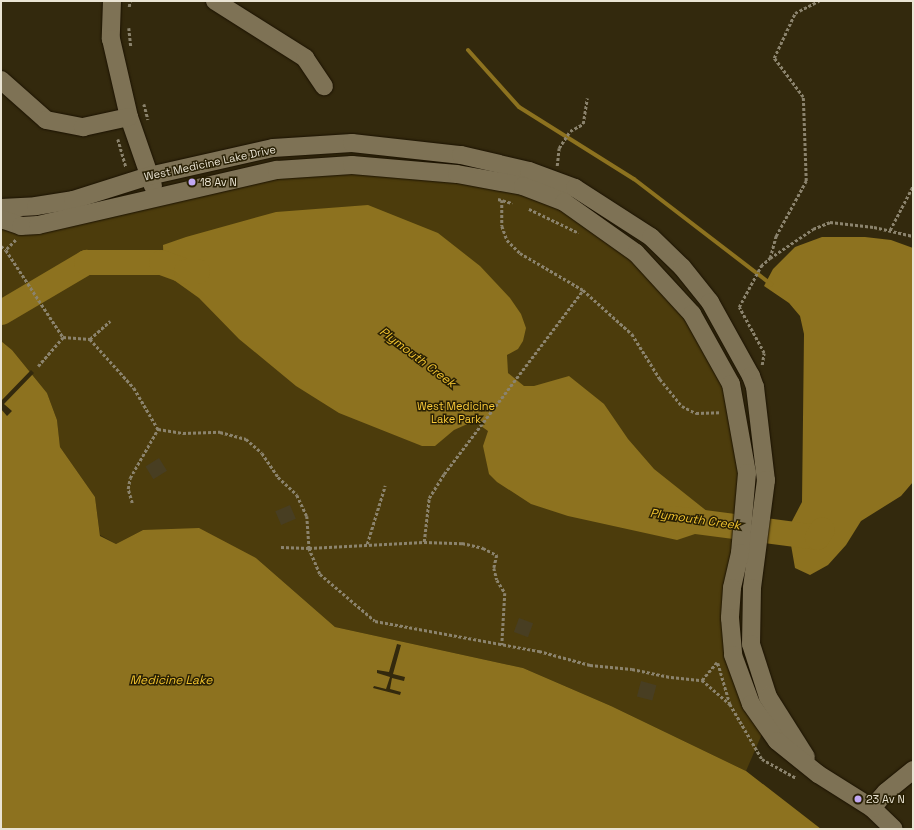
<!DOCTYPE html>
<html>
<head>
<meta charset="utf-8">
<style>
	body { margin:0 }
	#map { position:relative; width:914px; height:830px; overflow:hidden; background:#33290d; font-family:"Space Grotesk",sans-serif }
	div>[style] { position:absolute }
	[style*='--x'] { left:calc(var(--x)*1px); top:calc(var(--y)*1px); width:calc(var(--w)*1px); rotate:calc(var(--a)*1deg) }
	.green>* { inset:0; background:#4c3c0c }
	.water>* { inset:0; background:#8d721f }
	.pier>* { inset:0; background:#33290d }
	.stream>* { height:4px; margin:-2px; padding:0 2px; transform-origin:2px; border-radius:2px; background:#8d721f }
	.river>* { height:25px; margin:-12.5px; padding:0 12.5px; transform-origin:12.5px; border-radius:12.5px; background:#8d721f }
	.building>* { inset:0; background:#483e22; transform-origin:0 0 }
	.path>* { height:2.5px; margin-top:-1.25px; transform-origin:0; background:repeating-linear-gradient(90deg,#8b836d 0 3px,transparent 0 5px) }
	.roads { filter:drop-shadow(0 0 1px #1b1200) drop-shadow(0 0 1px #1b1200) }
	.minor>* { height:18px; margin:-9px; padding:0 9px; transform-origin:9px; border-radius:9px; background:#7e7255 }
	.dots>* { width:11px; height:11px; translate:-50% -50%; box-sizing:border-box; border:2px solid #292004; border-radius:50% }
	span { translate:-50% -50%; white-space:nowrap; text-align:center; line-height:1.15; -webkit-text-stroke:3px #292004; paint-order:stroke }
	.street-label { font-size:11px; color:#eae4d4 }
	.poi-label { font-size:11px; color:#eae4d4 }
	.left { translate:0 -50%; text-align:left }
	.park-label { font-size:11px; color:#f8c939 }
	.water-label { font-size:12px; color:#f0c22e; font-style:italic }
	.frame { position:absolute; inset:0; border:2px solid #eae4d4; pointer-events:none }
</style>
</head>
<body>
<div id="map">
	<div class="green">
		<i style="clip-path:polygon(352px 165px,523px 186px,564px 202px,692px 314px,731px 384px,747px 473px,730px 618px,765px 727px,746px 771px,611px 706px,523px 668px,335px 627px,256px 558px,143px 530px,116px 544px,100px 535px,95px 497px,60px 447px,57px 420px,47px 393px,12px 350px,1px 341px,1px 229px)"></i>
	</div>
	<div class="water">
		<i style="clip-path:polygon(368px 205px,438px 233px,480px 266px,510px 298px,521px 314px,526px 328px,523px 341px,518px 349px,507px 355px,508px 373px,524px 386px,534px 386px,569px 376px,604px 404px,628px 439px,654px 469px,708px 512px,707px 530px,677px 540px,568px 516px,531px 504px,497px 482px,489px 474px,483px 446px,488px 431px,474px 421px,454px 430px,435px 446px,422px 446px,339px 413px,296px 386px,239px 339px,199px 298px,164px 273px,163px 245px,186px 237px,276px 212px)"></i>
		<i style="clip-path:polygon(822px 237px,865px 237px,891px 240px,913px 248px,913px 482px,901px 496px,861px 521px,846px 545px,828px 565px,810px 575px,795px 568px,791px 545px,791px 523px,802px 502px,804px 334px,800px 316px,789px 303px,764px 286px,773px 269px,795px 247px)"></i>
		<i style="clip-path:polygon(1px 341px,12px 350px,47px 393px,57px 420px,60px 447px,95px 497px,100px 536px,116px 544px,143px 530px,199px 528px,256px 558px,335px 627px,523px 668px,611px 706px,746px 771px,821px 829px,1px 829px)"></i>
	</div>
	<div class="pier">
		<i style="clip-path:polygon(31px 370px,34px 373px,4px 404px,12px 411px,7px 416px,1px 409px,1px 401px)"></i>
		<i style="clip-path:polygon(397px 644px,401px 645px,393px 674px,405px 677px,404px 681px,392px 678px,390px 689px,401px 692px,400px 695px,373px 688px,374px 686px,386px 689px,390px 677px,377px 673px,377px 670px,389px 672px)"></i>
	</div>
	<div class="stream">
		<i style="--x:468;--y:50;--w:76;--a:48.2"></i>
		<i style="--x:519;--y:107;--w:136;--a:32.1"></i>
		<i style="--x:634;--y:179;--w:173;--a:37.5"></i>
	</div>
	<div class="river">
		<i style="--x:1;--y:312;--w:99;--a:-30.5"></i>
		<i style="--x:86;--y:262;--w:75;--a:0"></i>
		<i style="--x:161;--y:262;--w:27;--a:20"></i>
		<i style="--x:186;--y:271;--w:11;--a:0"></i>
		<i style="--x:673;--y:518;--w:145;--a:7.5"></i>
		<i style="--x:817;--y:537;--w:9;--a:-58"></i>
	</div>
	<div class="building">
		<i style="left:159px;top:458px;width:15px;height:16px;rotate:58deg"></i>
		<i style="left:290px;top:505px;width:15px;height:16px;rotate:67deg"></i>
		<i style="left:519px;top:618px;width:15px;height:15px;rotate:20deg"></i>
		<i style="left:641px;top:681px;width:16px;height:16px;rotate:15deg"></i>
	</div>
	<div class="path">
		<i style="--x:129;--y:7;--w:6;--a:-81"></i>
		<i style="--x:129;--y:28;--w:19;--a:84"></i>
		<i style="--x:144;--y:104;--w:16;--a:75"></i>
		<i style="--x:118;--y:139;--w:29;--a:74"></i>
		<i style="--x:557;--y:166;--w:18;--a:-84"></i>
		<i style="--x:559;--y:148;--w:20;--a:-57"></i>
		<i style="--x:570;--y:131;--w:15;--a:-28"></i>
		<i style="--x:583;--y:124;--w:26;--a:-81"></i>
		<i style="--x:498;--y:199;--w:15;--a:16"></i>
		<i style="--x:502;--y:200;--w:26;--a:90"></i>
		<i style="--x:502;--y:226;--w:15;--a:70"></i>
		<i style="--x:507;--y:240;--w:18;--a:45"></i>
		<i style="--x:520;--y:253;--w:73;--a:30.4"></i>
		<i style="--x:583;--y:290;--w:66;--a:41.9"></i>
		<i style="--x:632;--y:334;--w:53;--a:58.1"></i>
		<i style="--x:660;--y:379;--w:35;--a:51"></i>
		<i style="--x:682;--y:406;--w:16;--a:27"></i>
		<i style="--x:696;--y:413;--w:25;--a:-2"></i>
		<i style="--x:529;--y:209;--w:55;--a:25.6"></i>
		<i style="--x:890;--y:230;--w:50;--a:-62.4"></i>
		<i style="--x:16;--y:240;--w:14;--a:135"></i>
		<i style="--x:6;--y:250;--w:104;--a:56.8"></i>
		<i style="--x:63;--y:337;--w:27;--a:4"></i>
		<i style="--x:90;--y:339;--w:66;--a:48.1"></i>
		<i style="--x:134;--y:388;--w:48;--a:59.7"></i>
		<i style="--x:158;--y:429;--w:25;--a:9"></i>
		<i style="--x:183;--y:433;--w:37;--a:-2"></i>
		<i style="--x:220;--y:432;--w:27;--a:15"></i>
		<i style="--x:246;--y:439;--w:21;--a:41"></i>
		<i style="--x:262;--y:453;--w:29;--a:56"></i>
		<i style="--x:278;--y:477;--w:26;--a:43"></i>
		<i style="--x:297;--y:495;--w:23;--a:65"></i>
		<i style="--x:307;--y:516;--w:32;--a:86"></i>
		<i style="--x:309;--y:548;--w:28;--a:67"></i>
		<i style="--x:320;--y:574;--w:72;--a:40.5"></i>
		<i style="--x:375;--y:621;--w:167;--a:10.4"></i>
		<i style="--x:539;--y:651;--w:53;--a:15.4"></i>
		<i style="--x:590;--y:665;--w:42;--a:5.4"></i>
		<i style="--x:632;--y:669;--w:40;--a:12"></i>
		<i style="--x:671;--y:677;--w:31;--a:6"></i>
		<i style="--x:702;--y:680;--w:37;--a:41"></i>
		<i style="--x:1;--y:246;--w:6;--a:39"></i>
		<i style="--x:770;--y:258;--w:23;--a:-75"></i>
		<i style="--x:776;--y:236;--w:63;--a:-61.4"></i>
		<i style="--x:806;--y:181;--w:84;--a:-92"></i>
		<i style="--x:803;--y:97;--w:49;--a:-126.6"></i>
		<i style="--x:774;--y:58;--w:50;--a:-65"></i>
		<i style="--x:795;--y:13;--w:27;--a:-27"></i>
		<i style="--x:90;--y:339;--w:27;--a:-42"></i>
		<i style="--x:762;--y:365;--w:12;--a:-81"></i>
		<i style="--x:764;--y:353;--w:52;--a:-118.5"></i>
		<i style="--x:739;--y:307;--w:47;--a:-61.8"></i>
		<i style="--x:761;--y:266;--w:12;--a:-42"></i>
		<i style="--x:770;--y:258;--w:52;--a:-34"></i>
		<i style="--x:813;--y:229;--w:18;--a:-22"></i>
		<i style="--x:830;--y:222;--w:44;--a:6.5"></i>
		<i style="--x:874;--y:227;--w:40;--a:13"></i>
		<i style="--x:38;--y:366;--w:38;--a:-49"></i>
		<i style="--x:132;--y:503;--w:15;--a:-106"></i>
		<i style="--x:128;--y:489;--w:11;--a:-80"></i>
		<i style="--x:130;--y:478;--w:56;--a:-60.3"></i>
		<i style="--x:424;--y:542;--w:44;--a:-83.5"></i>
		<i style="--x:429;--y:498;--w:28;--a:-58"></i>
		<i style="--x:444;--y:474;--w:231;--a:-52.9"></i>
		<i style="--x:367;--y:544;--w:61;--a:-72.8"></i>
		<i style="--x:281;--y:547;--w:28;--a:2"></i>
		<i style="--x:309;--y:548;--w:115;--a:-3"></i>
		<i style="--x:424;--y:542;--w:38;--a:2"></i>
		<i style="--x:462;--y:543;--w:22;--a:13"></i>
		<i style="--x:483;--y:548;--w:16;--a:27"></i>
		<i style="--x:497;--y:555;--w:13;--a:103"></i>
		<i style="--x:494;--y:568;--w:12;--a:76"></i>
		<i style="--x:497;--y:580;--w:15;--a:58"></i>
		<i style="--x:505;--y:593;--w:52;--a:93.3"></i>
		<i style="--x:718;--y:663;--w:43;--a:73.7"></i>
		<i style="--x:730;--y:704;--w:64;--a:59.8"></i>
		<i style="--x:762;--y:759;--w:39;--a:29"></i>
		<i style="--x:702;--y:680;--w:23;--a:-50"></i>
	</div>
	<div class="roads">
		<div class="minor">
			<i style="--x:112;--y:1;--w:38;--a:92"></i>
			<i style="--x:111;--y:39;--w:80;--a:77"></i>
			<i style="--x:129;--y:117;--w:73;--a:70.8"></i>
			<i style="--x:215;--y:1;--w:107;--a:32.3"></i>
			<i style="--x:305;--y:58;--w:34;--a:56"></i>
			<i style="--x:1;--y:80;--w:60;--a:41.6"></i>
			<i style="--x:46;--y:120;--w:38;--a:11"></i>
			<i style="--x:83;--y:127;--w:47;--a:-12.3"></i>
			<i style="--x:1;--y:208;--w:35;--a:-3"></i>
			<i style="--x:36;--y:206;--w:37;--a:-9"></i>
			<i style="--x:73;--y:200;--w:80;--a:-17.5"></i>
			<i style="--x:149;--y:176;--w:127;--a:-12.7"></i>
			<i style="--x:273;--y:148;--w:79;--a:-3.6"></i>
			<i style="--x:352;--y:143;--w:110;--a:6.3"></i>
			<i style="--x:461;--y:155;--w:70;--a:13.2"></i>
			<i style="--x:529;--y:171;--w:49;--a:20.3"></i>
			<i style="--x:575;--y:188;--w:90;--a:32.8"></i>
			<i style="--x:651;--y:237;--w:43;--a:44.1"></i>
			<i style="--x:682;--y:267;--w:45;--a:51.3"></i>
			<i style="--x:710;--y:302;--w:85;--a:61"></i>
			<i style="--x:751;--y:376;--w:12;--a:70"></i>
			<i style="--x:755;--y:387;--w:94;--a:83.3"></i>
			<i style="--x:766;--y:480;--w:109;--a:97.4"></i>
			<i style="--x:752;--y:588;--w:56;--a:91"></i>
			<i style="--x:751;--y:644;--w:56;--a:72.2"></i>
			<i style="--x:768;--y:697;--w:71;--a:57.7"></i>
			<i style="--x:1;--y:219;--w:21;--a:19"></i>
			<i style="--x:21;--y:226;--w:17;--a:-3"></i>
			<i style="--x:38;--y:225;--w:245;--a:-13"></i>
			<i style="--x:277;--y:170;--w:75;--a:-3.8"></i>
			<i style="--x:352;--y:165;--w:105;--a:4.9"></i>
			<i style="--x:457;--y:174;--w:67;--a:10.3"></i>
			<i style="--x:523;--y:186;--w:44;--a:21.3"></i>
			<i style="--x:564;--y:202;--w:88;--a:35.3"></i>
			<i style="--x:636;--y:253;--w:83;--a:47.4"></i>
			<i style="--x:692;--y:314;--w:80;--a:60.9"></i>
			<i style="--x:731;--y:384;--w:90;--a:79.8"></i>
			<i style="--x:747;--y:473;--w:80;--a:95"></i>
			<i style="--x:740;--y:553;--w:36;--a:103"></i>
			<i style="--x:732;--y:588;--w:30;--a:94"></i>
			<i style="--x:730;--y:618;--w:37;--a:85"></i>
			<i style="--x:733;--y:655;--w:52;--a:69.8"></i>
			<i style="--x:751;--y:704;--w:45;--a:54.9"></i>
			<i style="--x:777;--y:741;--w:53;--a:38.8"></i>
			<i style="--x:818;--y:774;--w:64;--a:32.2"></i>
			<i style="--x:872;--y:808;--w:30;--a:44"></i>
			<i style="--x:872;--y:808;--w:21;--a:-49"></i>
			<i style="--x:886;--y:792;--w:35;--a:-39"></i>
		</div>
	</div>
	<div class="dots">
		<i style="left:192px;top:182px;background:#c1a8f3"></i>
		<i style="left:858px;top:799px;background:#c1a8f3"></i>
	</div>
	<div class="street-label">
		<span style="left:210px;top:163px;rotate:-12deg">West Medicine Lake Drive</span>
	</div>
	<div class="poi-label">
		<span class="left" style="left:200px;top:182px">18 Av N</span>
		<span class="left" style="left:866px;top:799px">23 Av N</span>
	</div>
	<div class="park-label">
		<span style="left:456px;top:413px">West Medicine<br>Lake Park</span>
	</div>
	<div class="water-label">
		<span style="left:417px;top:358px;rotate:37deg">Plymouth Creek</span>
		<span style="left:695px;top:520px;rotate:8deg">Plymouth Creek</span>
		<span style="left:171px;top:681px">Medicine Lake</span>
	</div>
	<div class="frame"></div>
</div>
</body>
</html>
